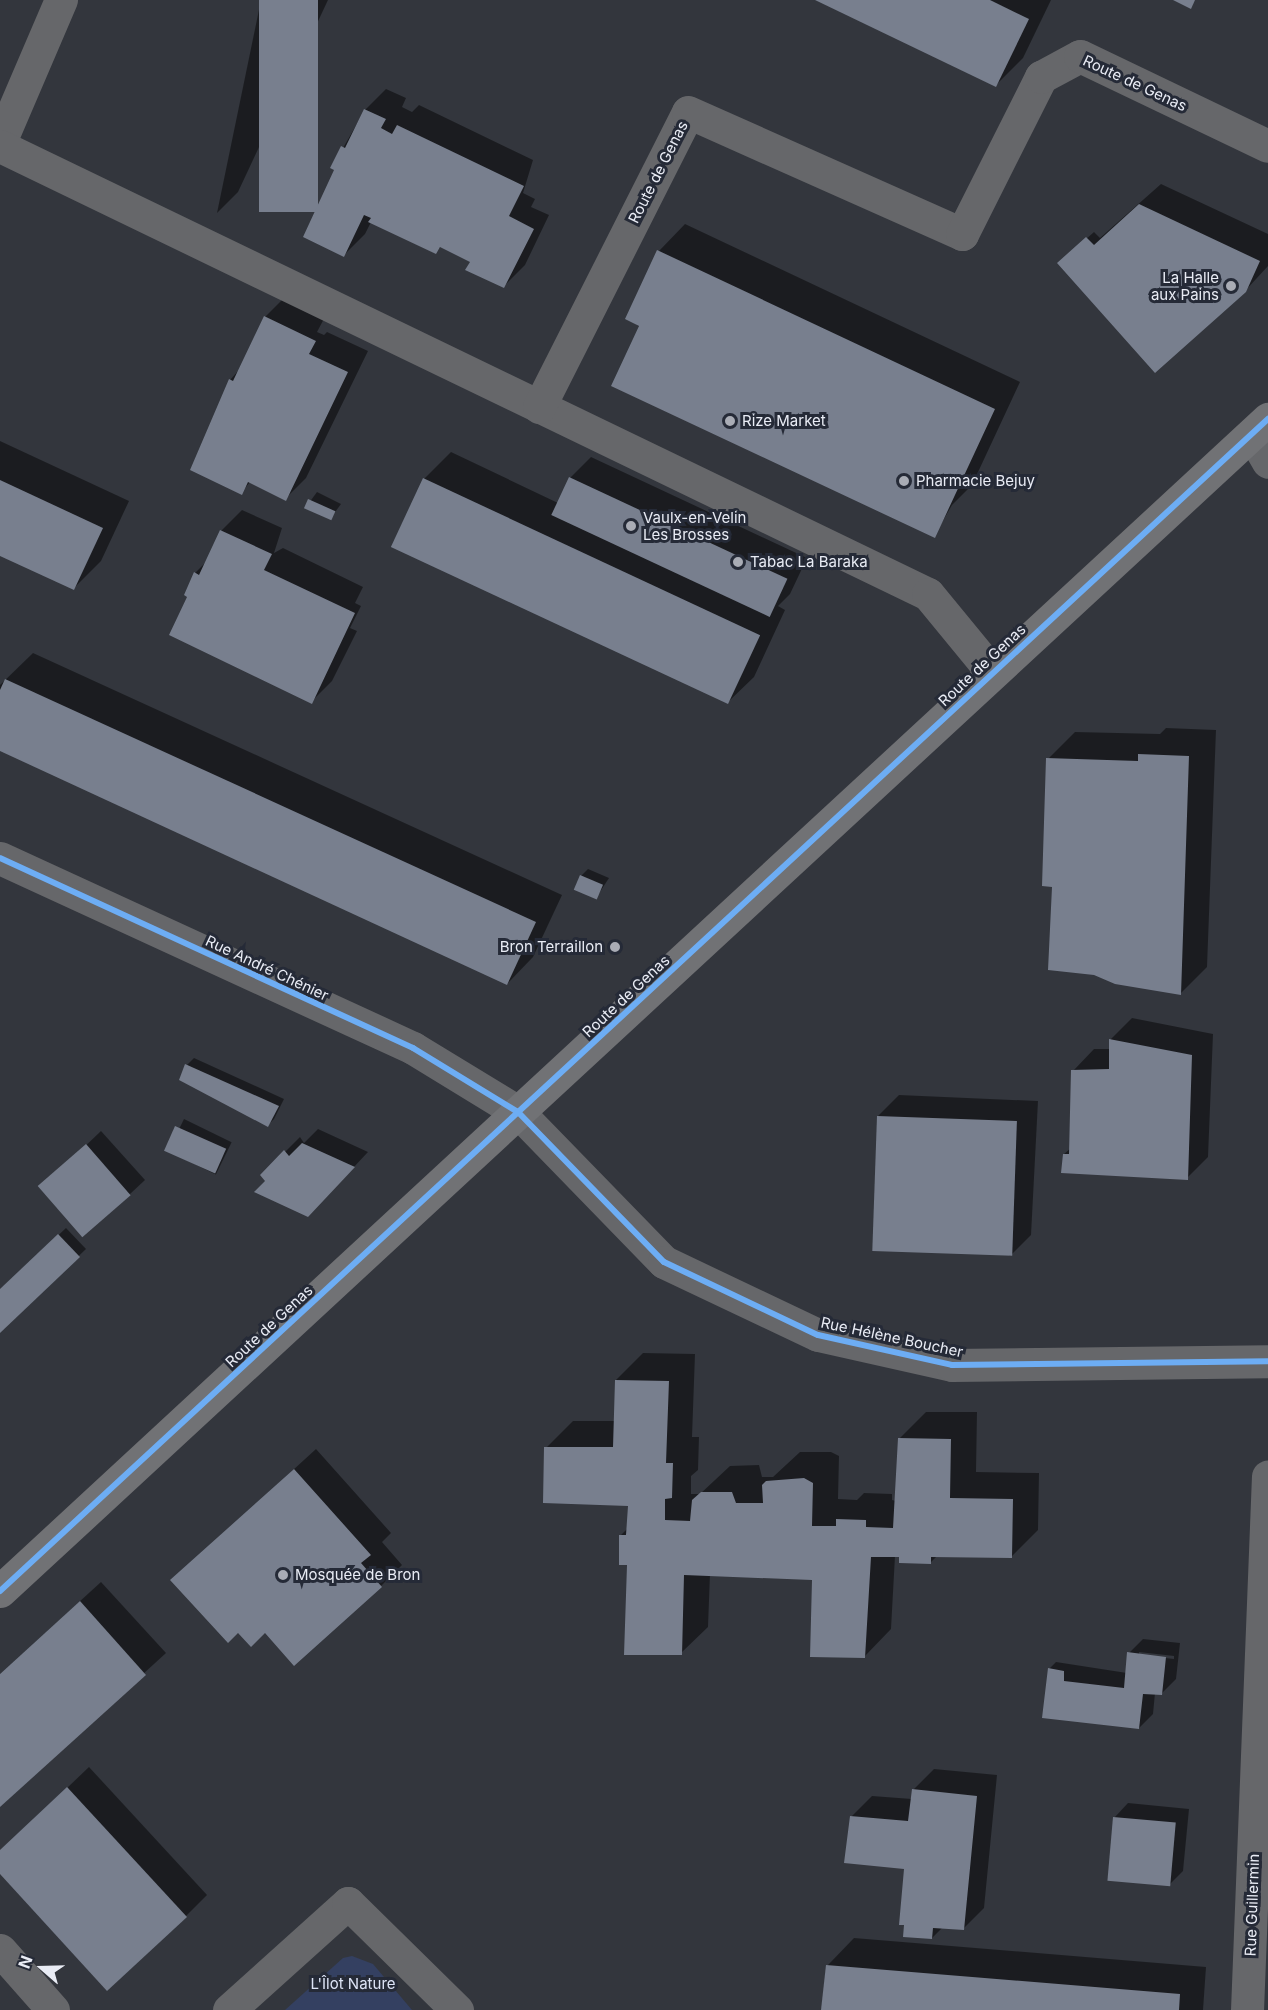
<!DOCTYPE html>
<html>
<head>
<meta charset="utf-8">
<style>
	body { margin:0 }
	#map { position:relative; width:1268px; height:2010px; overflow:hidden; background:#33363d; font-family:Inter,sans-serif }
	div>[style] { position:absolute }
	[style*='--x'] { left:calc(var(--x)*1px); top:calc(var(--y)*1px); width:calc(var(--w)*1px); rotate:calc(var(--a)*1deg) }
	.green>* { inset:0; background:#344061 }
	.shadow>* { inset:0; background:#0007; transform-origin:0 0 }
	.building>* { inset:0; background:#787f8e; transform-origin:0 0 }
	.street>* { height:33px; margin:-16.5px; padding:0 16.5px; transform-origin:16.5px; border-radius:16.5px; background:#66676a }
	.secondary>* { height:33px; margin:-16.5px; padding:0 16.5px; transform-origin:16.5px; border-radius:16.5px; background:#717275 }
	.cycleway>* { height:6px; margin:-3px; padding:0 3px; transform-origin:3px; border-radius:3px; background:#6dadf4 }
	.dots>* { width:16px; height:16px; translate:-50% -50%; box-sizing:border-box; border:3px solid #252a37; border-radius:50% }
	span { translate:-50% -50%; white-space:nowrap; text-align:center; line-height:1.15; -webkit-text-stroke:6px #252a37; paint-order:stroke }
	.street-label { font-size:15px; color:#e9ecf5 }
	.poi-label { font-size:15px; color:#e9ecf5 }
	.right { translate:-100% -50%; text-align:right }
	.left { translate:0 -50%; text-align:left }
	.park-label { font-size:15px; color:#dde4f6 }
	.north { position:absolute; left:12px; top:1938px; width:60px; height:60px; -webkit-text-stroke:4px #252a37; paint-order:stroke; rotate:290deg; font-size:16px; font-weight:700; line-height:24px; text-align:center; color:#e9ecf5 }
	.north::after { content:''; display:block; margin:auto; width:21px; height:27px; background:#e9ecf5; clip-path:polygon(50% 0,100% 100%,50% 72%,0 100%) }
</style>
</head>
<body>
<div id="map">
	<div class="green">
		<i style="clip-path:polygon(352px 1956px,373px 1964px,412px 2010px,285px 2010px,343px 1958px)"></i>
	</div>
	<div class="shadow">
		<i style="clip-path:polygon(261px 0,328px 0,238px 192px,217px 213px)"></i>
		<i style="clip-path:polygon(818px 0,1051px 0,1023px 58px,996px 85px)"></i>
		<i style="clip-path:polygon(386px 89px,406px 98px,402px 107px,412px 112px,419px 105px,533px 160px,523px 193px,535px 199px,531px 207px,549px 215px,525px 265px,504px 286px,472px 261px,441px 246px,435px 253px,371px 222px,365px 234px,344px 255px,336px 169px,332px 167px,365px 110px)"></i>
		<i style="clip-path:polygon(1161px 184px,1268px 234px,1268px 266px,1245px 291px,1066px 257px,1094px 232px,1100px 238px)"></i>
		<i style="clip-path:polygon(685px 224px,1020px 382px,972px 485px,952px 505px,934px 536px,627px 318px,659px 251px)"></i>
		<i style="clip-path:polygon(286px 296px,326px 315px,317px 332px,324px 335px,327px 332px,368px 351px,306px 478px,285px 499px,250px 482px,241px 493px,230px 380px,239px 370px,265px 317px)"></i>
		<i style="clip-path:polygon(0 441px,129px 501px,101px 561px,74px 588px,0 554px)"></i>
		<i style="clip-path:polygon(451px 452px,558px 503px,570px 478px,591px 457px,807px 558px,790px 594px,778px 606px,785px 610px,754px 677px,727px 703px,424px 479px)"></i>
		<i style="clip-path:polygon(317px 492px,341px 504px,330px 519px,306px 507px)"></i>
		<i style="clip-path:polygon(242px 510px,282px 528px,274px 553px,283px 548px,363px 587px,355px 603px,361px 606px,350px 628px,357px 631px,332px 681px,311px 702px,189px 596px,195px 573px,206px 562px,221px 531px)"></i>
		<i style="clip-path:polygon(33px 653px,562px 895px,533px 957px,507px 984px,0 749px,0 685px)"></i>
		<i style="clip-path:polygon(1166px 728px,1216px 730px,1207px 967px,1180px 994px,1054px 885px,1048px 759px,1075px 732px,1160px 734px)"></i>
		<i style="clip-path:polygon(588px 869px,609px 878px,596px 898px,581px 876px)"></i>
		<i style="clip-path:polygon(1132px 1018px,1213px 1034px,1208px 1157px,1187px 1178px,1064px 1154px,1071px 1148px,1073px 1071px,1094px 1049px,1111px 1049px,1111px 1039px)"></i>
		<i style="clip-path:polygon(194px 1058px,284px 1099px,274px 1119px,267px 1126px,187px 1065px)"></i>
		<i style="clip-path:polygon(899px 1095px,1038px 1101px,1031px 1235px,1010px 1256px,878px 1116px)"></i>
		<i style="left:184px;top:1119px;width:53px;height:36px;rotate:26deg"></i>
		<i style="clip-path:polygon(318px 1129px,368px 1152px,322px 1201px,267px 1181px,262px 1175px,300px 1137px,304px 1143px)"></i>
		<i style="clip-path:polygon(101px 1131px,145px 1180px,130px 1194px,56px 1174px)"></i>
		<i style="clip-path:polygon(66px 1228px,86px 1249px,0 1331px,0 1290px)"></i>
		<i style="clip-path:polygon(643px 1353px,695px 1354px,692px 1437px,699px 1437px,698px 1470px,691px 1476px,691px 1494px,700px 1494px,730px 1466px,759px 1465px,762px 1477px,773px 1477px,800px 1452px,831px 1452px,839px 1456px,838px 1499px,857px 1500px,864px 1493px,892px 1494px,892px 1500px,896px 1501px,899px 1439px,926px 1412px,977px 1412px,976px 1472px,1039px 1473px,1038px 1530px,1011px 1557px,937px 1556px,931px 1562px,895px 1556px,891px 1629px,865px 1656px,814px 1578px,710px 1574px,708px 1627px,681px 1653px,629px 1563px,621px 1535px,628px 1528px,630px 1505px,546px 1448px,573px 1421px,615px 1421px,616px 1380px)"></i>
		<i style="clip-path:polygon(316px 1449px,391px 1533px,382px 1542px,402px 1565px,381px 1586px,245px 1514px)"></i>
		<i style="clip-path:polygon(101px 1582px,166px 1653px,0 1805px,0 1674px)"></i>
		<i style="clip-path:polygon(evenodd,1143px 1639px,1180px 1643px,1176px 1679px,1161px 1694px,1155px 1693px,1153px 1714px,1139px 1728px,1043px 1717px,1049px 1669px,1056px 1662px,1127px 1673px,1129px 1653px,1143px 1639px,1139px 1652px,1174px 1656px,1174px 1659px,1139px 1655px,1139px 1652px)"></i>
		<i style="clip-path:polygon(89px 1767px,207px 1895px,186px 1916px,0 1872px,0 1852px)"></i>
		<i style="clip-path:polygon(934px 1769px,997px 1775px,984px 1908px,963px 1929px,942px 1928px,932px 1938px,906px 1868px,851px 1817px,872px 1796px,912px 1799px,913px 1790px)"></i>
		<i style="clip-path:polygon(1128px 1803px,1189px 1809px,1183px 1871px,1169px 1885px,1114px 1818px)"></i>
		<i style="clip-path:polygon(854px 1938px,1206px 1967px,1203px 2010px,822px 2010px,828px 1965px)"></i>
	</div>
	<div class="building">
		<i style="left:259px;top:0;width:59px;height:212px"></i>
		<i style="clip-path:polygon(815px 0,990px 0,1029px 19px,996px 87px)"></i>
		<i style="clip-path:polygon(1173px 0,1195px 0,1191px 9px)"></i>
		<i style="clip-path:polygon(364px 109px,386px 119px,381px 128px,392px 134px,397px 125px,524px 186px,509px 216px,534px 229px,504px 288px,465px 270px,470px 262px,440px 247px,436px 254px,368px 222px,371px 218px,364px 215px,344px 257px,303px 237px,334px 170px,330px 168px,341px 146px,345px 148px)"></i>
		<i style="clip-path:polygon(1139px 204px,1260px 261px,1246px 292px,1155px 373px,1057px 263px,1086px 237px,1094px 245px)"></i>
		<i style="clip-path:polygon(657px 250px,995px 409px,935px 538px,611px 386px,639px 326px,625px 319px)"></i>
		<i style="clip-path:polygon(264px 316px,316px 341px,309px 354px,348px 372px,286px 501px,248px 482px,242px 495px,190px 470px,229px 379px,233px 381px)"></i>
		<i style="left:569px;top:477px;width:241px;height:42px;rotate:25deg"></i>
		<i style="left:423px;top:478px;width:372px;height:76px;rotate:25deg"></i>
		<i style="clip-path:polygon(0 480px,103px 528px,74px 590px,0 556px)"></i>
		<i style="left:308px;top:499px;width:30px;height:10px;rotate:24deg"></i>
		<i style="clip-path:polygon(220px 530px,272px 554px,264px 570px,355px 613px,312px 704px,169px 635px,187px 597px,184px 595px,194px 572px,199px 575px)"></i>
		<i style="clip-path:polygon(5px 679px,536px 922px,507px 985px,0 751px,0 690px)"></i>
		<i style="clip-path:polygon(1138px 754px,1189px 756px,1181px 995px,1115px 984px,1094px 975px,1048px 970px,1052px 887px,1042px 886px,1046px 758px,1138px 761px)"></i>
		<i style="left:580px;top:875px;width:25px;height:16px;rotate:23deg"></i>
		<i style="clip-path:polygon(1109px 1039px,1192px 1055px,1188px 1180px,1061px 1173px,1063px 1154px,1069px 1154px,1071px 1070px,1109px 1069px)"></i>
		<i style="clip-path:polygon(185px 1064px,279px 1106px,268px 1127px,179px 1080px)"></i>
		<i style="left:877px;top:1116px;width:140px;height:135px;rotate:2deg"></i>
		<i style="left:175px;top:1126px;width:56px;height:27px;rotate:24deg"></i>
		<i style="clip-path:polygon(302px 1143px,355px 1167px,308px 1217px,254px 1192px,265px 1181px,260px 1175px,284px 1150px,289px 1156px)"></i>
		<i style="left:86px;top:1144px;width:68px;height:64px;rotate:49deg"></i>
		<i style="clip-path:polygon(58px 1234px,80px 1257px,0 1333px,0 1289px)"></i>
		<i style="clip-path:polygon(615px 1380px,669px 1381px,666px 1463px,673px 1463px,672px 1498px,665px 1499px,665px 1520px,690px 1521px,692px 1500px,701px 1492px,732px 1492px,736px 1503px,763px 1503px,762px 1485px,766px 1481px,804px 1478px,813px 1483px,812px 1526px,836px 1526px,836px 1519px,866px 1520px,866px 1527px,893px 1528px,898px 1438px,951px 1439px,950px 1498px,1013px 1499px,1012px 1558px,931px 1557px,931px 1564px,899px 1563px,899px 1557px,871px 1557px,865px 1658px,810px 1657px,812px 1580px,684px 1575px,682px 1655px,624px 1655px,627px 1565px,619px 1565px,619px 1535px,626px 1535px,628px 1506px,543px 1503px,544px 1447px,613px 1447px)"></i>
		<i style="clip-path:polygon(294px 1469px,371px 1555px,361px 1563px,382px 1587px,294px 1666px,265px 1633px,251px 1647px,238px 1633px,228px 1643px,170px 1580px)"></i>
		<i style="clip-path:polygon(80px 1601px,146px 1675px,0 1807px,0 1674px)"></i>
		<i style="clip-path:polygon(1127px 1652px,1166px 1657px,1162px 1695px,1143px 1694px,1139px 1729px,1042px 1718px,1048px 1668px,1064px 1671px,1064px 1681px,1124px 1688px)"></i>
		<i style="clip-path:polygon(67px 1787px,187px 1917px,107px 1991px,0 1874px,0 1850px)"></i>
		<i style="clip-path:polygon(912px 1789px,977px 1796px,964px 1930px,933px 1928px,932px 1939px,903px 1937px,904px 1925px,899px 1925px,904px 1869px,844px 1863px,850px 1816px,908px 1821px)"></i>
		<i style="left:1113px;top:1817px;width:63px;height:64px;rotate:5deg"></i>
		<i style="clip-path:polygon(826px 1965px,1180px 1994px,1179px 2010px,821px 2010px)"></i>
	</div>
	<div class="street">
		<i style="--x:0;--y:142;--w:155;--a:-66.8"></i>
		<i style="--x:0;--y:146;--w:1030;--a:25.77"></i>
		<i style="--x:928;--y:594;--w:101;--a:50.6"></i>
		<i style="--x:539;--y:407;--w:330;--a:-63.2"></i>
		<i style="--x:688;--y:112;--w:300;--a:24"></i>
		<i style="--x:962;--y:234;--w:176;--a:-63.3"></i>
		<i style="--x:1041;--y:77;--w:44;--a:-28.3"></i>
		<i style="--x:1080;--y:56;--w:208;--a:25.6"></i>
		<i style="--x:1252;--y:434;--w:32;--a:60"></i>
		<i style="--x:0;--y:858;--w:455;--a:24.7"></i>
		<i style="--x:413;--y:1048;--w:123;--a:31.4"></i>
		<i style="--x:518;--y:1112;--w:209;--a:45.8"></i>
		<i style="--x:664;--y:1262;--w:170;--a:25.4"></i>
		<i style="--x:818;--y:1335;--w:137;--a:12.6"></i>
		<i style="--x:952;--y:1365;--w:316;--a:-0.7"></i>
		<i style="--x:0;--y:1950;--w:80;--a:48.5"></i>
		<i style="--x:229;--y:2010;--w:160;--a:-42"></i>
		<i style="--x:348;--y:1903;--w:153;--a:44.5"></i>
		<i style="--x:1247;--y:2010;--w:534;--a:-87.75"></i>
	</div>
	<div class="secondary">
		<i style="--x:0;--y:1591;--w:1727;--a:-42.75"></i>
	</div>
	<div class="cycleway">
		<i style="--x:0;--y:858;--w:455;--a:24.7"></i>
		<i style="--x:413;--y:1048;--w:123;--a:31.4"></i>
		<i style="--x:518;--y:1112;--w:209;--a:45.8"></i>
		<i style="--x:664;--y:1262;--w:170;--a:25.4"></i>
		<i style="--x:818;--y:1335;--w:137;--a:12.6"></i>
		<i style="--x:952;--y:1365;--w:316;--a:-0.7"></i>
		<i style="--x:0;--y:1591;--w:1727;--a:-42.75"></i>
	</div>
	<div class="dots">
		<i style="left:1231px;top:286px;background:#a9acb5"></i>
		<i style="left:730px;top:421px;background:#a9acb5"></i>
		<i style="left:904px;top:481px;background:#a9acb5"></i>
		<i style="left:631px;top:526px;background:#a9acb5"></i>
		<i style="left:738px;top:562px;background:#a9acb5"></i>
		<i style="left:615px;top:947px;background:#a9acb5"></i>
		<i style="left:283px;top:1575px;background:#a9acb5"></i>
	</div>
	<div class="street-label">
		<span style="left:1135px;top:83px;rotate:25deg">Route de Genas</span>
		<span style="left:658px;top:172px;rotate:-63deg">Route de Genas</span>
		<span style="left:982px;top:665px;rotate:-43deg">Route de Genas</span>
		<span style="left:267px;top:968px;rotate:25deg">Rue André Chénier</span>
		<span style="left:626px;top:996px;rotate:-43deg">Route de Genas</span>
		<span style="left:269px;top:1326px;rotate:-43deg">Route de Genas</span>
		<span style="left:892px;top:1337px;rotate:12deg">Rue Hélène Boucher</span>
		<span style="left:1252px;top:1905px;rotate:-88deg">Rue Guillermin</span>
	</div>
	<div class="poi-label">
		<span class="right" style="left:1219px;top:286px">La Halle<br>aux Pains</span>
		<span class="left" style="left:742px;top:421px">Rize Market</span>
		<span class="left" style="left:916px;top:481px">Pharmacie Bejuy</span>
		<span class="left" style="left:643px;top:526px">Vaulx-en-Velin<br>Les Brosses</span>
		<span class="left" style="left:750px;top:562px">Tabac La Baraka</span>
		<span class="right" style="left:603px;top:947px">Bron Terraillon</span>
		<span class="left" style="left:295px;top:1575px">Mosquée de Bron</span>
	</div>
	<div class="park-label">
		<span style="left:353px;top:1984px">L'Îlot Nature</span>
	</div>
	<div class="north">N</div>
</div>
</body>
</html>
